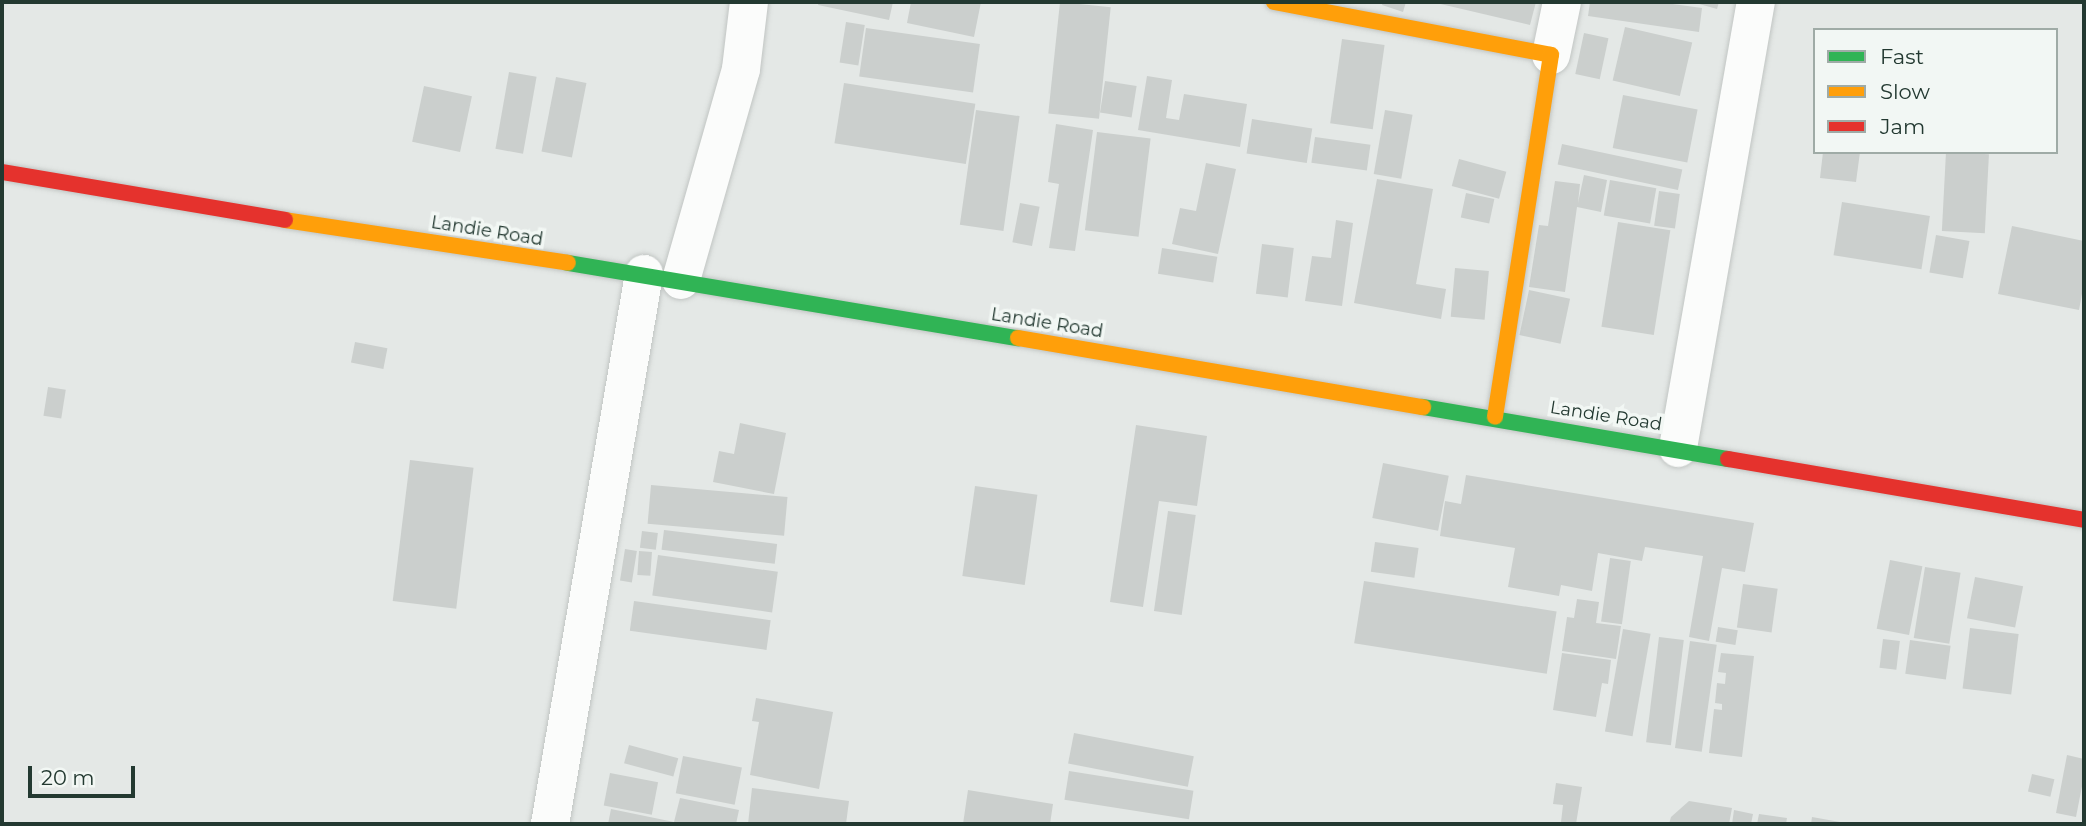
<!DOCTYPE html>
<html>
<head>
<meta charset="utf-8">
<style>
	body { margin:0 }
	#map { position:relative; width:2086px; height:826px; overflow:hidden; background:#e4e8e6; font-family:Montserrat,sans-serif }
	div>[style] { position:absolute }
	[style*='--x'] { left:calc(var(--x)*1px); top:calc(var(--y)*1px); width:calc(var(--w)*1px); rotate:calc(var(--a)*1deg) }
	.building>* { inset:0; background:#cbcfcd; transform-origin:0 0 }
	.roads { filter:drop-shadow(0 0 2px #c1c5c3) drop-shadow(0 0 2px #c1c5c3) }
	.street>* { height:38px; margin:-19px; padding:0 19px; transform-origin:19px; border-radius:19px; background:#fbfcfb }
	.fast>* { height:16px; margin:-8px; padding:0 8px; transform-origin:8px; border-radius:8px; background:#30b455 }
	.slow>* { height:16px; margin:-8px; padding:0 8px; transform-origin:8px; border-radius:8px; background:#ff9f0a }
	.jam>* { height:16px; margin:-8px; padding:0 8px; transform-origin:8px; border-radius:8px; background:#e5322d }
	span { translate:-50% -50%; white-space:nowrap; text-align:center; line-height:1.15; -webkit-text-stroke:7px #f2f7f4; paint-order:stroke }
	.street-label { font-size:18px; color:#233931 }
	.frame { position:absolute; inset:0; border:4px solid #233931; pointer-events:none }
	.legend { position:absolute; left:1813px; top:28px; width:245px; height:126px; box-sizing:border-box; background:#f2f7f4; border:2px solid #9faba6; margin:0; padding:9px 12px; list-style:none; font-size:21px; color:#233931 }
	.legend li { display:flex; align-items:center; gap:14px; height:35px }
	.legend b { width:35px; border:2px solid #9faba6 }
	.scale { position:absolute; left:28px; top:766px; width:107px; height:32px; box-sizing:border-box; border:4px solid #233931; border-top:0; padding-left:9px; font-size:21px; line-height:24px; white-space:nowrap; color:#233931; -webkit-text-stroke:5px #f2f7f4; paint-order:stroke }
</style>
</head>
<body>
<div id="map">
	<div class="building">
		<i style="clip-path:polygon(819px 2px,893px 2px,889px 20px,818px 5px)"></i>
		<i style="clip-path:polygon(911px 2px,981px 2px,974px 37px,907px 23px)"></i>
		<i style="left:1060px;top:2px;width:51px;height:112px;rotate:6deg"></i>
		<i style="clip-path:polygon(1383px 2px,1406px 2px,1403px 12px,1382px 5px)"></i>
		<i style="clip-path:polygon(1432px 2px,1536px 2px,1530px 25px)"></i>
		<i style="clip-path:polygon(1590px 2px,1658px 2px,1702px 8px,1699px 32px,1588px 16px)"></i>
		<i style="clip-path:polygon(1692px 2px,1719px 2px,1717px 9px)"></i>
		<i style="left:846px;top:22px;width:19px;height:41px;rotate:9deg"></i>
		<i style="left:1625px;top:27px;width:69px;height:55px;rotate:13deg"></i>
		<i style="left:866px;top:28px;width:115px;height:49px;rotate:8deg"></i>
		<i style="left:1584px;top:33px;width:25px;height:42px;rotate:12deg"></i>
		<i style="left:1342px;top:39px;width:43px;height:85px;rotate:8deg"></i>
		<i style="left:509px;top:72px;width:28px;height:78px;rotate:10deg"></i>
		<i style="clip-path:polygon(1147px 76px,1172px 80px,1166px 118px,1179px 120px,1184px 94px,1247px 104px,1240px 147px,1138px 130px)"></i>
		<i style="left:556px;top:77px;width:31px;height:76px;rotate:11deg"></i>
		<i style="left:1105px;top:81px;width:32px;height:32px;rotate:9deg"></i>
		<i style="left:844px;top:83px;width:133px;height:61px;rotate:9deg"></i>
		<i style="left:424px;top:86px;width:49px;height:57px;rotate:12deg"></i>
		<i style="left:1623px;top:95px;width:76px;height:54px;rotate:11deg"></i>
		<i style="left:976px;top:110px;width:44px;height:116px;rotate:8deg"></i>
		<i style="left:1385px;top:110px;width:28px;height:65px;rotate:10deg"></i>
		<i style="left:1252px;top:119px;width:61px;height:35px;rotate:9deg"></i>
		<i style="clip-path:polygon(1056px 124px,1093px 130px,1075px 251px,1049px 248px,1059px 184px,1048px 182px)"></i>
		<i style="left:1097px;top:132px;width:54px;height:99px;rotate:7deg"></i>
		<i style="left:1315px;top:137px;width:56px;height:26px;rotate:8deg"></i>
		<i style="left:1562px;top:144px;width:123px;height:21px;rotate:12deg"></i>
		<i style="clip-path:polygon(1823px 152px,1860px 152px,1856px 182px,1820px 178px)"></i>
		<i style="left:1946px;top:152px;width:43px;height:79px;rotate:3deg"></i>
		<i style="left:1459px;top:159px;width:49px;height:28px;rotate:15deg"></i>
		<i style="clip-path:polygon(1206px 163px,1236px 169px,1218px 254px,1172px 244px,1180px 208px,1196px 211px)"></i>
		<i style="clip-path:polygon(1584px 175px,1607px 180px,1601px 212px,1577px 207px,1565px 292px,1529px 287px,1539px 225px,1548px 226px,1555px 181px,1580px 184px,1578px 203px)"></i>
		<i style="clip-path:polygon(1377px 179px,1433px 189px,1416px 284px,1446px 289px,1441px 319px,1354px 303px)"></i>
		<i style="left:1610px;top:180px;width:47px;height:36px;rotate:10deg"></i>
		<i style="left:1659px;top:191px;width:21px;height:35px;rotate:8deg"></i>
		<i style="left:1466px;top:193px;width:29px;height:25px;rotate:12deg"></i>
		<i style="left:1842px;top:202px;width:89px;height:54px;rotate:9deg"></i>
		<i style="left:1020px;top:203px;width:20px;height:40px;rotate:11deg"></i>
		<i style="clip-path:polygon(1336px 220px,1353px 223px,1342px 306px,1305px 301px,1312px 256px,1331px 258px)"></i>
		<i style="left:1618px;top:222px;width:53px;height:106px;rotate:9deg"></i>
		<i style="clip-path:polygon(2012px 226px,2084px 241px,2084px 283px,2079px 310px,1998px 294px)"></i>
		<i style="left:1936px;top:235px;width:34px;height:38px;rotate:10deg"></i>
		<i style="left:1262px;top:244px;width:32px;height:50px;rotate:7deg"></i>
		<i style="left:1162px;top:248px;width:56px;height:26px;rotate:9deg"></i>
		<i style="left:1455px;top:268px;width:34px;height:49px;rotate:5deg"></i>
		<i style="left:1529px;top:290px;width:42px;height:46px;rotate:12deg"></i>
		<i style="left:355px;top:342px;width:33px;height:21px;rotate:11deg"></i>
		<i style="left:48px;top:387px;width:18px;height:29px;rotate:9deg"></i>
		<i style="clip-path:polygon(740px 423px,786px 433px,774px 494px,713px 482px,719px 451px,734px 454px)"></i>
		<i style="clip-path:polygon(1136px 425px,1207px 436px,1197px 506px,1159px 501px,1143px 607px,1110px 602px)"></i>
		<i style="left:410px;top:460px;width:64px;height:142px;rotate:7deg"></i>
		<i style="left:1383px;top:463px;width:67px;height:56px;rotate:11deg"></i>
		<i style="clip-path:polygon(1466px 475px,1754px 523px,1745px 572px,1722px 568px,1709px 641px,1689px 637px,1703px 556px,1645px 547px,1642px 561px,1598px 553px,1592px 591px,1561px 585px,1559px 596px,1508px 587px,1515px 548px,1440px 536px,1445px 501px,1461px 504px)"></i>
		<i style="left:651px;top:485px;width:137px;height:39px;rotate:5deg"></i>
		<i style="left:975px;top:486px;width:63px;height:91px;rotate:8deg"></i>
		<i style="left:1168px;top:511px;width:28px;height:101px;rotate:8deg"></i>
		<i style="left:664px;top:530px;width:114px;height:20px;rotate:7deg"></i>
		<i style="left:642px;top:531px;width:16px;height:17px;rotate:7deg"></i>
		<i style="left:1375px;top:542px;width:44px;height:30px;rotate:8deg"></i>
		<i style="left:625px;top:549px;width:12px;height:32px;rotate:9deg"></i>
		<i style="left:639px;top:551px;width:13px;height:24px;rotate:4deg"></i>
		<i style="left:658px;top:555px;width:121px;height:41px;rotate:8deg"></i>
		<i style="left:1610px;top:558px;width:21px;height:64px;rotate:8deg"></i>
		<i style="left:1890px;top:560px;width:33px;height:70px;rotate:11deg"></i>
		<i style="left:1925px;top:567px;width:36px;height:72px;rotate:9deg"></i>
		<i style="left:1975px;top:577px;width:49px;height:42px;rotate:11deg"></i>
		<i style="left:1364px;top:581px;width:195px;height:63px;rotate:9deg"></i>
		<i style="left:1743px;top:584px;width:35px;height:44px;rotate:8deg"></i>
		<i style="clip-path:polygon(1577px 599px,1599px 602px,1596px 623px,1621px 626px,1616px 659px,1562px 651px,1567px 617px,1574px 618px)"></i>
		<i style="left:634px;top:601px;width:138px;height:30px;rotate:8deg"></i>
		<i style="left:1718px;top:627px;width:20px;height:15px;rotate:9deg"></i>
		<i style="left:1970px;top:628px;width:49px;height:61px;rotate:7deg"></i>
		<i style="left:1623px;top:629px;width:28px;height:104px;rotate:10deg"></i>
		<i style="left:1659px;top:637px;width:25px;height:106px;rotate:7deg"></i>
		<i style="left:1883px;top:639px;width:17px;height:29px;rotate:7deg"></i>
		<i style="left:1910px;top:640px;width:41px;height:34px;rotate:8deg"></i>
		<i style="left:1690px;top:641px;width:27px;height:108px;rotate:8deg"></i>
		<i style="clip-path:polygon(1562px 653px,1611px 660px,1608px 684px,1602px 683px,1596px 717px,1553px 710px)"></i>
		<i style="clip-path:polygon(1721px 653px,1754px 656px,1742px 757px,1709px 753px,1714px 709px,1722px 710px,1722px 704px,1715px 703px,1717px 683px,1725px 684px,1726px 673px,1718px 672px)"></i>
		<i style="clip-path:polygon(756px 698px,833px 712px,819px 789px,750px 775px,759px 722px,752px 721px)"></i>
		<i style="left:1074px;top:733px;width:122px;height:31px;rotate:11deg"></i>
		<i style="left:629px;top:745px;width:51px;height:19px;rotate:15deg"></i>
		<i style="clip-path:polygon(2067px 755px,2084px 759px,2084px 776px,2076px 817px,2056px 813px)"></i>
		<i style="left:683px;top:756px;width:60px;height:38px;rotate:11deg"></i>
		<i style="left:1069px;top:771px;width:126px;height:29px;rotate:9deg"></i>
		<i style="left:610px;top:773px;width:49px;height:33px;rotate:11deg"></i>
		<i style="left:2032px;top:774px;width:23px;height:18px;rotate:13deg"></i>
		<i style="clip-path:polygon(1556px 783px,1582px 787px,1576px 824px,1561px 822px,1563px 805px,1553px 804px)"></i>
		<i style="clip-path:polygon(752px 788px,849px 801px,846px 824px,748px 824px)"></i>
		<i style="clip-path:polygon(968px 790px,1053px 804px,1050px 824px,963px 824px)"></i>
		<i style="clip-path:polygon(680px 798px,739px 810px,736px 824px,608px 824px,611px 809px,674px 822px)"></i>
		<i style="clip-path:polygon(1689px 801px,1732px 808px,1729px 824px,1669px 824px,1671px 817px)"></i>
		<i style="clip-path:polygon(1734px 810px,1753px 814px,1751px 824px,1732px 824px)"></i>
		<i style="clip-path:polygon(1759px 814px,1787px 818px,1786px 824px,1757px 824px)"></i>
		<i style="clip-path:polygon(1812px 817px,1840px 822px,1840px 824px,1811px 824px)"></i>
	</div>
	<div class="roads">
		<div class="street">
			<i style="--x:1551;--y:55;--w:54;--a:-78.3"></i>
			<i style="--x:681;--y:280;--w:219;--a:-74.1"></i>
			<i style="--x:741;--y:69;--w:67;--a:-83.2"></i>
			<i style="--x:1678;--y:448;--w:453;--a:-80.1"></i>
			<i style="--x:550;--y:824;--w:558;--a:-80.3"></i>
		</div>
		<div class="fast">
			<i style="--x:568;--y:263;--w:456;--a:9.5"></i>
			<i style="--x:1423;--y:407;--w:309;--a:9.7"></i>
		</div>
		<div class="slow">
			<i style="--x:1274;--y:2;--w:282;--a:10.8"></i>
			<i style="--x:1551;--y:55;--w:366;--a:98.8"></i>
			<i style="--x:285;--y:220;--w:286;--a:8.6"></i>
			<i style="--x:1018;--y:338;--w:411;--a:9.7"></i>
		</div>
		<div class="jam">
			<i style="--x:2;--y:172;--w:287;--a:9.6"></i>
			<i style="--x:1728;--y:459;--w:361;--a:9.7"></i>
		</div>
	</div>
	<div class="street-label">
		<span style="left:487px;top:231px;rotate:9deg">Landie Road</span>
		<span style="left:1047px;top:323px;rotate:9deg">Landie Road</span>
		<span style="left:1606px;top:416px;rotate:9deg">Landie Road</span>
	</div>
	<div class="frame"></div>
	<ul class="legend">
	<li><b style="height:9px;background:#30b455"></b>Fast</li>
	<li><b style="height:9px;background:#ff9f0a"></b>Slow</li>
	<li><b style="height:9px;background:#e5322d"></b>Jam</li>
	</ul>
	<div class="scale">20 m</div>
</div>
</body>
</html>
